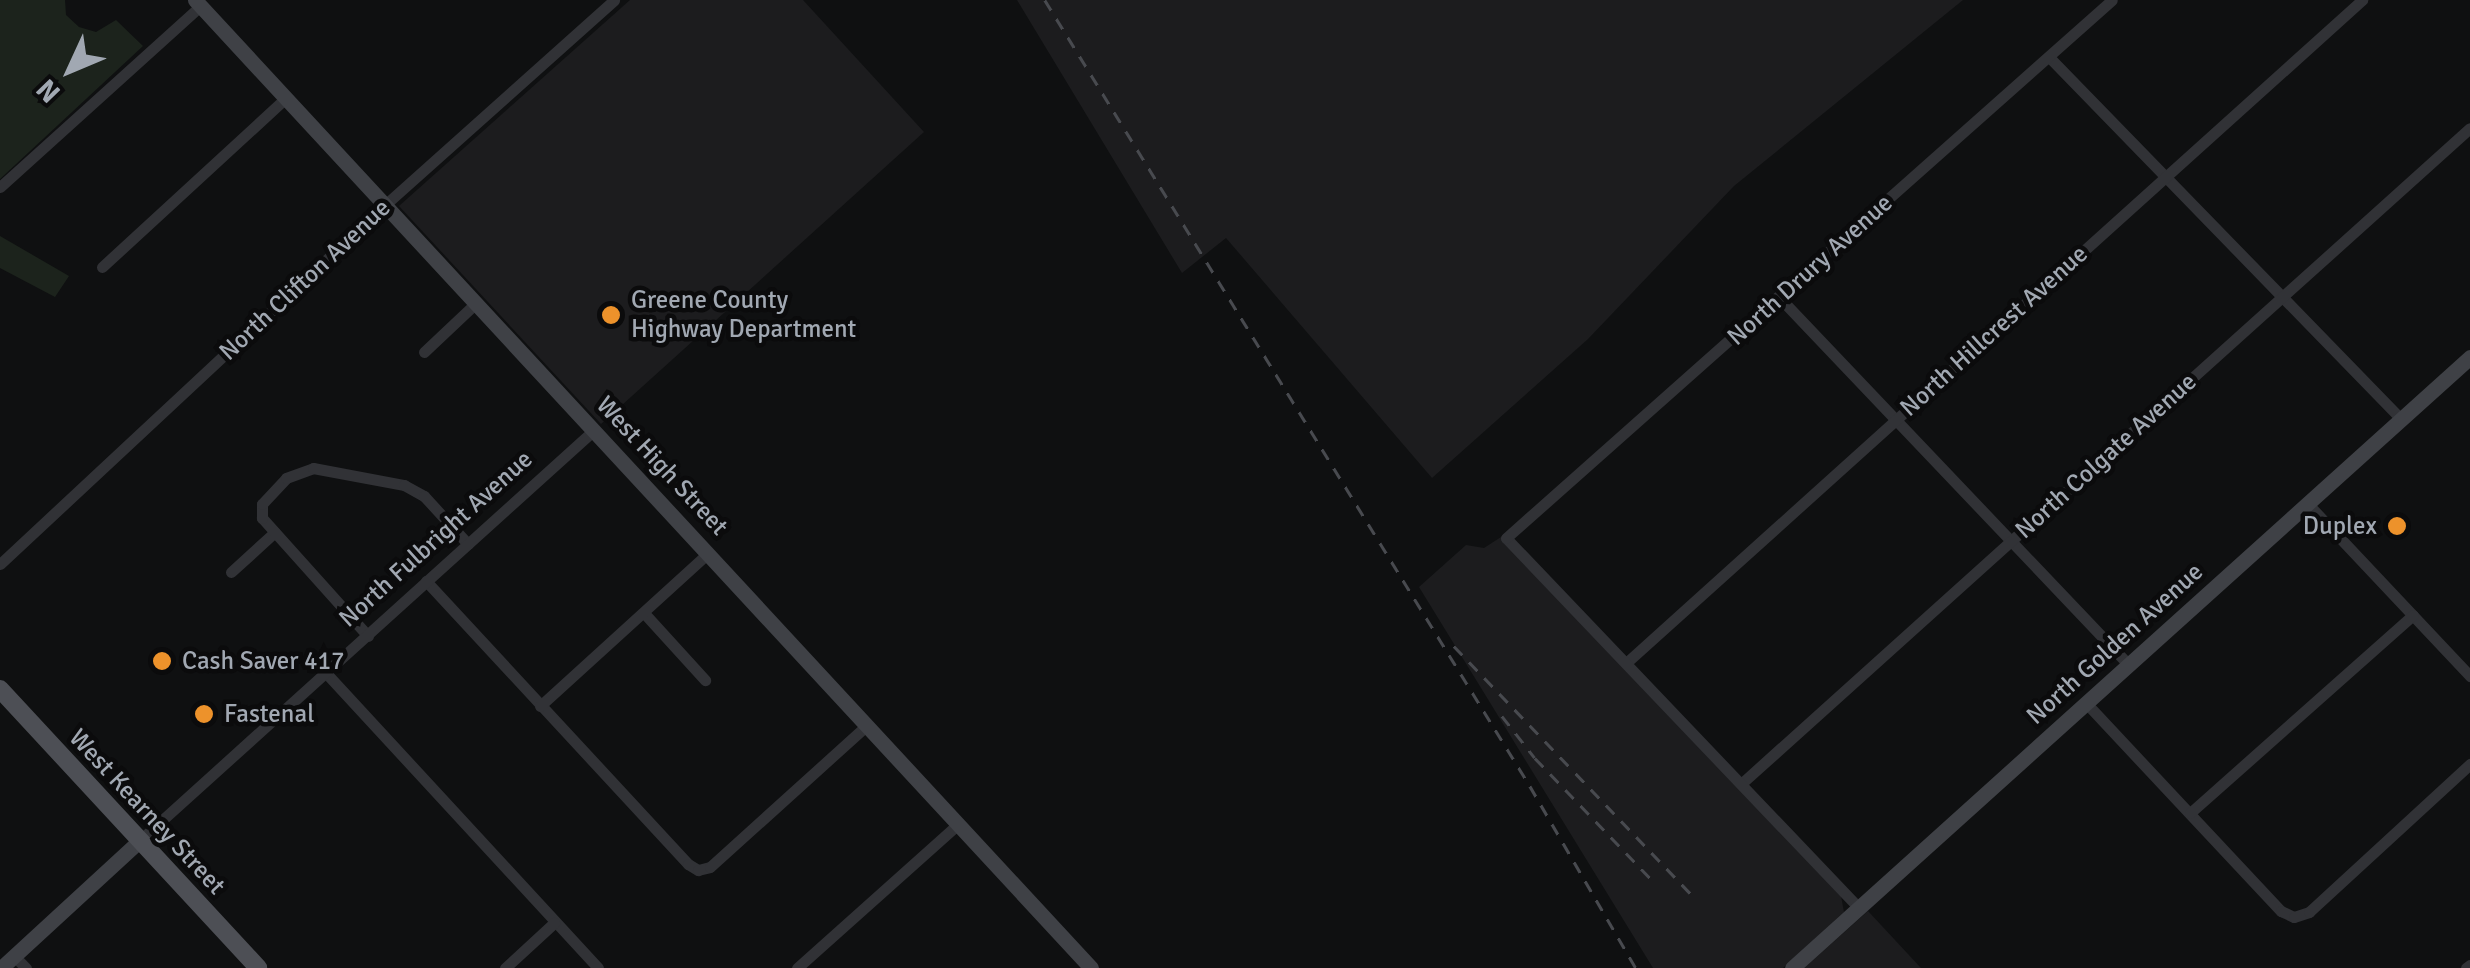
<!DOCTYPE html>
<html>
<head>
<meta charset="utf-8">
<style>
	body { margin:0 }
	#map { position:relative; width:2470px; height:968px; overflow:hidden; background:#0f1011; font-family:Signika,sans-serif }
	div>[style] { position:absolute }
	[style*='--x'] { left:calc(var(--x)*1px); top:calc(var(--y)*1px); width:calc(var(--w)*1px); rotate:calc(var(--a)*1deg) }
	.built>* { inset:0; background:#1c1c1e }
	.green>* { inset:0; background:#1c231c }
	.street>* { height:11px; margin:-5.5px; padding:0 5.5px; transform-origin:5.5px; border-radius:5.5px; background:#313236 }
	.secondary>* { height:15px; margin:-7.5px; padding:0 7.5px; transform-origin:7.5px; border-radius:7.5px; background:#3f4146 }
	.primary>* { height:18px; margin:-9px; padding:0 9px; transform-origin:9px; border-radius:9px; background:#4d4f55 }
	.rail>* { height:2.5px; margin-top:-1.25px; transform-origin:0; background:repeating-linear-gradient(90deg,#484a4f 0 12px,transparent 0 22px) }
	.dots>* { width:28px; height:28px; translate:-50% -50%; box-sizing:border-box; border:5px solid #0b0b0c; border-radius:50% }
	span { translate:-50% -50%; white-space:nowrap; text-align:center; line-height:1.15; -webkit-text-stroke:9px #0b0b0c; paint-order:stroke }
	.street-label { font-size:25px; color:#a1a8b2 }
	.poi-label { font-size:25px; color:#a1a8b2 }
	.left { translate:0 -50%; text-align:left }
	.right { translate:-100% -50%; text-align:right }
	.north { position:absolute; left:20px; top:20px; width:100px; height:100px; -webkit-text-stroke:8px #0b0b0c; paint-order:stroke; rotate:226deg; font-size:28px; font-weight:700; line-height:40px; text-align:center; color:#a1a8b2 }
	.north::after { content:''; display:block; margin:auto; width:35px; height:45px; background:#a1a8b2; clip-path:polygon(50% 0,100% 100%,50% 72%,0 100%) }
</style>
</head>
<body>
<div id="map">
	<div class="built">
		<i style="clip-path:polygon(630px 0,803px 0,924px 132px,601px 424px,399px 206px)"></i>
		<i style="clip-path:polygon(1017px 0,1963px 0,1734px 186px,1588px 339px,1432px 478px,1226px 238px,1182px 273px)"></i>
		<i style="clip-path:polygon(1501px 537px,1841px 896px,1844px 912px,1783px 968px,1653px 968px,1419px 587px,1466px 545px,1484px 548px)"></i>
		<i style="clip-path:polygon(1868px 911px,1921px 968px,1804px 968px)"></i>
	</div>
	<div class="green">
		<i style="clip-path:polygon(0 0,65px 0,66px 15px,79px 27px,96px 32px,116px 20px,143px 46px,0 179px)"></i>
		<i style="clip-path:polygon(0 236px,69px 276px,55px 297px,0 268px)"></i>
	</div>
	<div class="street">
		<i style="--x:2049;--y:57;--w:505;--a:45.8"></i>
		<i style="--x:0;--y:187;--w:270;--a:-42.1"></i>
		<i style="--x:102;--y:267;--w:250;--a:-42.6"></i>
		<i style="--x:1779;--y:297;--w:508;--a:46.44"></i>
		<i style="--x:424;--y:352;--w:71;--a:-43.3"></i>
		<i style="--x:2307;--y:503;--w:238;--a:46.7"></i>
		<i style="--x:0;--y:564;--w:528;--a:-43"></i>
		<i style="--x:386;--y:204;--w:306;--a:-41.8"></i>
		<i style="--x:231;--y:572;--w:59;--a:-42.3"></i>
		<i style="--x:426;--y:581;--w:386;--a:47.2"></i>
		<i style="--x:688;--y:864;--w:12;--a:31"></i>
		<i style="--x:698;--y:870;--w:12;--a:-14"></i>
		<i style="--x:710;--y:867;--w:212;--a:-42.1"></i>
		<i style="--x:644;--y:613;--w:91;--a:47.7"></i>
		<i style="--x:368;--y:636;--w:159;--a:-131.9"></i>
		<i style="--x:262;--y:518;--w:14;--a:-90"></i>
		<i style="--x:262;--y:504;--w:35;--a:-47"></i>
		<i style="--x:286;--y:478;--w:29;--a:-20"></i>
		<i style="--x:313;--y:468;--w:93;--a:10.6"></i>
		<i style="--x:404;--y:485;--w:23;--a:29"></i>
		<i style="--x:424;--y:496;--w:65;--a:47.5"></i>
		<i style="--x:1626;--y:663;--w:991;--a:-42.01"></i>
		<i style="--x:326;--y:673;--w:401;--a:47.3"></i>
		<i style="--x:2087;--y:704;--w:284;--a:46.9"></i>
		<i style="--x:2281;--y:911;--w:14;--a:25"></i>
		<i style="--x:2294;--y:917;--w:16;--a:-18"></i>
		<i style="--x:2309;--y:912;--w:219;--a:-42.6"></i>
		<i style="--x:540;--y:706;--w:227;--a:-42.3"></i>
		<i style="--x:1742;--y:783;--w:979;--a:-41.98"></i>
		<i style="--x:2190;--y:813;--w:298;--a:-41.6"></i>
		<i style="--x:139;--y:841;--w:613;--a:-42.09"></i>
		<i style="--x:1859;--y:908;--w:511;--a:-133.65"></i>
		<i style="--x:1506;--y:538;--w:810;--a:-41.6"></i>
		<i style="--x:14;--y:956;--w:17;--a:45"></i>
		<i style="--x:505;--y:968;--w:67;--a:-42.6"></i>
		<i style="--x:797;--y:968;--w:216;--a:-41.8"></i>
		<i style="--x:2466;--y:968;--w:5;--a:-37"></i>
	</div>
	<div class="secondary">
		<i style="--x:195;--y:0;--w:1319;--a:47.21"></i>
		<i style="--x:1;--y:968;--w:188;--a:-42.6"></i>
		<i style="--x:1792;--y:968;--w:913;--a:-42.02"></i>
	</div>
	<div class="primary">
		<i style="--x:0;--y:689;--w:380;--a:47.2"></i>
	</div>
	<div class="rail">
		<i style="--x:1045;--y:0;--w:924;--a:58.32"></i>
		<i style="--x:1530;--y:786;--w:211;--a:59.8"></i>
		<i style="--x:1454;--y:646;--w:344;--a:46.3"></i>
		<i style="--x:1502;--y:716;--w:53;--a:51.8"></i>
		<i style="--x:1535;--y:758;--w:166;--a:46.2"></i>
	</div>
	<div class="dots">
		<i style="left:611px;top:315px;background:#ed922b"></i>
		<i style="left:2397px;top:526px;background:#ed922b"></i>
		<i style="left:162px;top:661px;background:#ed922b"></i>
		<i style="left:204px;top:714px;background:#ed922b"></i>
	</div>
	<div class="street-label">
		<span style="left:1810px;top:270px;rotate:-42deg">North Drury Avenue</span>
		<span style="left:305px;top:280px;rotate:-43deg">North Clifton Avenue</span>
		<span style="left:1994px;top:331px;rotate:-42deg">North Hillcrest Avenue</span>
		<span style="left:2106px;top:456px;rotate:-42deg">North Colgate Avenue</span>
		<span style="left:662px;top:466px;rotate:47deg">West High Street</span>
		<span style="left:436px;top:539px;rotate:-42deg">North Fulbright Avenue</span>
		<span style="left:2115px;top:644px;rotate:-42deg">North Golden Avenue</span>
		<span style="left:147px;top:812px;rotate:47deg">West Kearney Street</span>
	</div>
	<div class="poi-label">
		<span class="left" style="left:631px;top:315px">Greene County<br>Highway Department</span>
		<span class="right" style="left:2377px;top:526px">Duplex</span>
		<span class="left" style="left:182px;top:661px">Cash Saver 417</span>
		<span class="left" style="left:224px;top:714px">Fastenal</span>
	</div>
	<div class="north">N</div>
</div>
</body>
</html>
